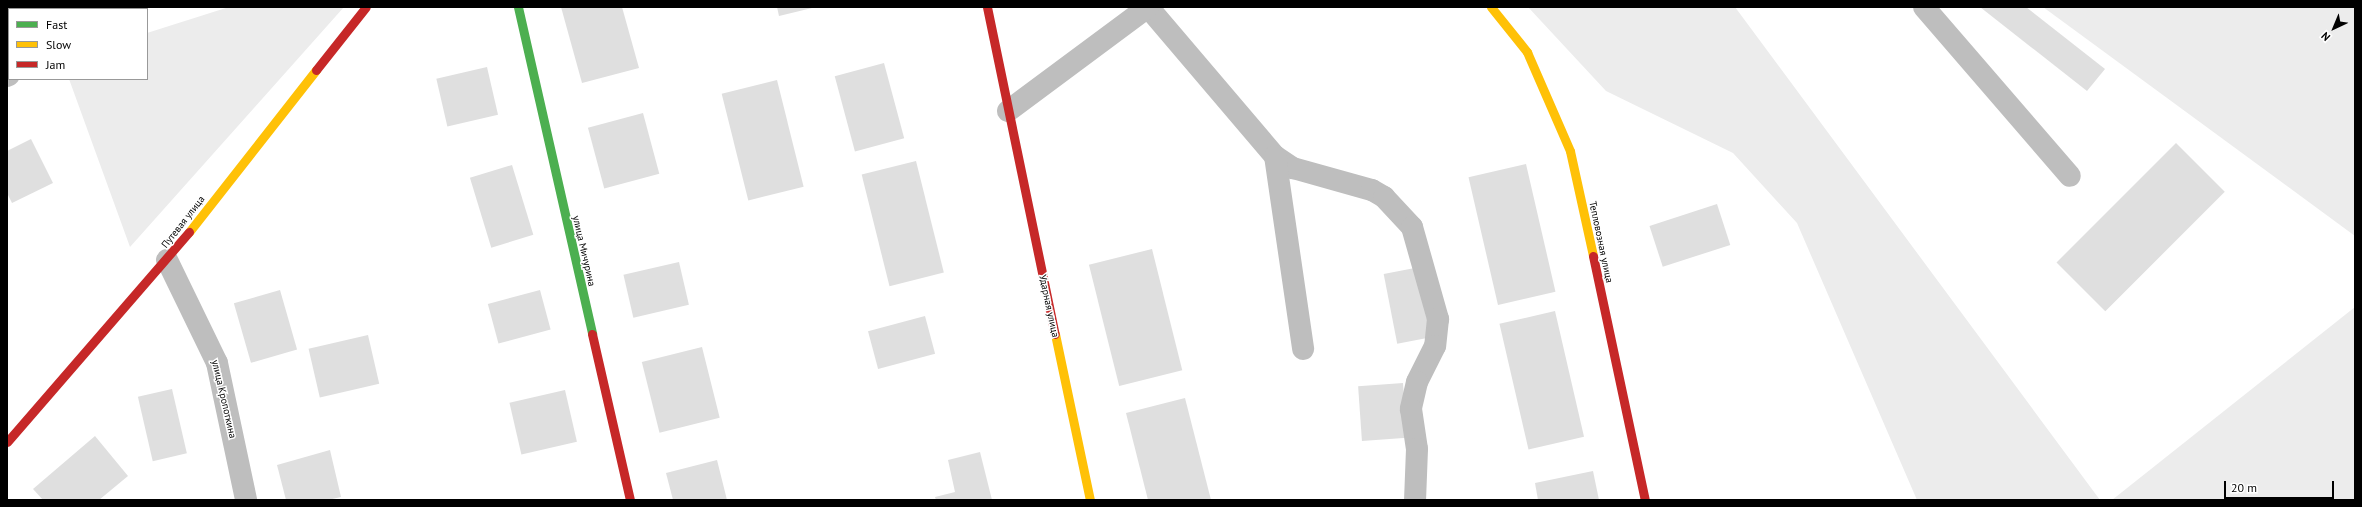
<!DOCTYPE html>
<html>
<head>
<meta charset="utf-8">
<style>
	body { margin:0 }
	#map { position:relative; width:2362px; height:507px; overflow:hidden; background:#fff; font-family:"PT Sans",sans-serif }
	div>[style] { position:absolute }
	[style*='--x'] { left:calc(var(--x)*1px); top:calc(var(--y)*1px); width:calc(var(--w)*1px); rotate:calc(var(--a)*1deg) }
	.green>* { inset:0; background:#ececec }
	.building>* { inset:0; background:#dfdfdf; transform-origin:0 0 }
	.lane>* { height:22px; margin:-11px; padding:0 11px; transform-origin:11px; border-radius:11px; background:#bebebe }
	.street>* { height:22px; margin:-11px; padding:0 11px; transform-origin:11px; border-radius:11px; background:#bebebe }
	.fast>* { height:9px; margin:-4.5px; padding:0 4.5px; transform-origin:4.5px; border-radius:4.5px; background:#4caf50 }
	.slow>* { height:9px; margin:-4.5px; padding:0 4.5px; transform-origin:4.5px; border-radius:4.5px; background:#ffc107 }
	.jam>* { height:9px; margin:-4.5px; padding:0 4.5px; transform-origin:4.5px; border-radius:4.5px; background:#c62828 }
	span { translate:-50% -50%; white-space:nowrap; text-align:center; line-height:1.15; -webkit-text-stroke:3px #fff; paint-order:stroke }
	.street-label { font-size:10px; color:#000 }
	.frame { position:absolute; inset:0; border:8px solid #000; pointer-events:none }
	.legend { position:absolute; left:8px; top:8px; width:140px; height:72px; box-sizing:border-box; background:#fff; border:1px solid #999; margin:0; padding:5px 7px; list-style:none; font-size:12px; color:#000 }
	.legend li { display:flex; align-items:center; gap:8px; height:20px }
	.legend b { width:20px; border:1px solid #999 }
	.north { position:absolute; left:2314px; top:8px; width:40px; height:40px; -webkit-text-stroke:3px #fff; paint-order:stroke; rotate:224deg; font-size:11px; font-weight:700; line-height:16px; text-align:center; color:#000 }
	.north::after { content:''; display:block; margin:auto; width:14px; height:18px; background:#000; clip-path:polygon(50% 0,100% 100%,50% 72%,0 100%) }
	.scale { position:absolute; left:2224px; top:481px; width:110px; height:18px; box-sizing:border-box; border:2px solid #000; border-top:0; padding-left:5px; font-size:12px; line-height:14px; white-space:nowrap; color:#000; -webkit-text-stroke:3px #fff; paint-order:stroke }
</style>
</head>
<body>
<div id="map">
	<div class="green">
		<i style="clip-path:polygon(7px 7px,64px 7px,9px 9px,7px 37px)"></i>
		<i style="clip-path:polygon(229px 7px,344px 7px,130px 247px,69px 79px,147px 79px,147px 33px)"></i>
		<i style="clip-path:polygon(1528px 7px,1735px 7px,2100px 500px,1917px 500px,1797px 223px,1733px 153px,1606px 91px)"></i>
		<i style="clip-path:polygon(2043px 7px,2355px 7px,2355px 236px)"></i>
		<i style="clip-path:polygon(2355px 307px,2355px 500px,2112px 500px)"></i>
	</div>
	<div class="building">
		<i style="clip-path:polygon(561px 7px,622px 7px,639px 68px,582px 83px)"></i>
		<i style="clip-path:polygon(777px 7px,812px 7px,812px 8px,779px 16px)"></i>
		<i style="clip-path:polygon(1980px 7px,2026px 7px,2105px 69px,2087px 91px)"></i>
		<i style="left:884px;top:63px;width:78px;height:51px;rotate:75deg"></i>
		<i style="left:487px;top:67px;width:49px;height:52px;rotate:77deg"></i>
		<i style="left:777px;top:80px;width:110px;height:57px;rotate:76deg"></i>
		<i style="left:643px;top:113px;width:63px;height:57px;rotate:75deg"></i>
		<i style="clip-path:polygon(31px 139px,53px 183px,12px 203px,7px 193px,7px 151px)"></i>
		<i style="left:2176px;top:143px;width:69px;height:169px;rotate:45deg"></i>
		<i style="left:916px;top:161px;width:115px;height:56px;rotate:76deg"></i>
		<i style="left:1526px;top:164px;width:131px;height:59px;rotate:77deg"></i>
		<i style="left:512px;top:165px;width:73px;height:44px;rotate:73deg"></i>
		<i style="left:1717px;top:204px;width:43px;height:71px;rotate:72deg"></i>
		<i style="left:1152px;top:249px;width:125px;height:65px;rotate:76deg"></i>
		<i style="left:679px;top:262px;width:44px;height:57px;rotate:77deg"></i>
		<i style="left:1420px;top:267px;width:71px;height:37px;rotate:79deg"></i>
		<i style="left:280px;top:290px;width:62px;height:48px;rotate:74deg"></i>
		<i style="left:540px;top:290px;width:41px;height:54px;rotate:75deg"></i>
		<i style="left:1555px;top:311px;width:129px;height:57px;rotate:77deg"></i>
		<i style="left:925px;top:316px;width:39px;height:59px;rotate:75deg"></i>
		<i style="left:368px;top:335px;width:50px;height:61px;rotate:77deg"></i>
		<i style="left:702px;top:347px;width:73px;height:62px;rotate:76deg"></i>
		<i style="left:1403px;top:383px;width:55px;height:45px;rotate:86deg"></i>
		<i style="left:172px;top:389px;width:66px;height:35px;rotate:77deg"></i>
		<i style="left:565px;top:390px;width:53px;height:57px;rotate:77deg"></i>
		<i style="clip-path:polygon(1185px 398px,1211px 500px,1148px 500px,1126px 413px)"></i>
		<i style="clip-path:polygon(95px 436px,128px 476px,99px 500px,43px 500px,33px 489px)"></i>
		<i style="clip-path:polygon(330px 450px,341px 497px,328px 500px,286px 500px,277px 465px)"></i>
		<i style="clip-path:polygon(980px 452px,992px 500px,936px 500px,935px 497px,955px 492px,948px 460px)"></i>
		<i style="clip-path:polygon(717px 460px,727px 500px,673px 500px,666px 473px)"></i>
		<i style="clip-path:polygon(1593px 471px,1599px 500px,1538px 500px,1535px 483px)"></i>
	</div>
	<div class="lane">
		<i style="--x:1148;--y:7;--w:196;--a:49.6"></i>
		<i style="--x:1275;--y:156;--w:22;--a:34"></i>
		<i style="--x:1293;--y:168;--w:82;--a:15.6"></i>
		<i style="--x:1372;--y:190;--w:14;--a:30"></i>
		<i style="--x:1384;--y:197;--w:41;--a:47"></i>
		<i style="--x:1412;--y:227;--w:96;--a:74.2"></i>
		<i style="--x:1438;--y:319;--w:27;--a:96"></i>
		<i style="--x:1435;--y:346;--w:40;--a:116.6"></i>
		<i style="--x:1417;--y:382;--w:28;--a:103"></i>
		<i style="--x:1411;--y:409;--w:40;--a:81.5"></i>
		<i style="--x:1417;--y:449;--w:51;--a:92.2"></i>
		<i style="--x:1924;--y:7;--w:223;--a:49.2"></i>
		<i style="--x:1275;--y:156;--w:195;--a:81.7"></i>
	</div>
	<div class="street">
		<i style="--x:127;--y:9;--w:4;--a:-34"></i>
		<i style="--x:7;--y:76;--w:2;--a:-27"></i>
		<i style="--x:1008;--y:111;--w:174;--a:-36.6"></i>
		<i style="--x:167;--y:260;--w:114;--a:64.1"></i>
		<i style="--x:217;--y:363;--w:140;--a:78"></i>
	</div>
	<div class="fast">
		<i style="--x:518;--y:7;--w:335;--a:77.2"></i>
	</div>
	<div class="slow">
		<i style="--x:1491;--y:7;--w:58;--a:51.3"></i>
		<i style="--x:1527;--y:52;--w:108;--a:66.5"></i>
		<i style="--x:1570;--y:151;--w:107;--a:77.6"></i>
		<i style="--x:189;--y:232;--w:206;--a:-51.9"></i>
		<i style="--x:1055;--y:334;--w:170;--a:78.1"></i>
	</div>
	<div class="jam">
		<i style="--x:987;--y:7;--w:334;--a:78.3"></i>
		<i style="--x:316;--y:70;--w:80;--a:-51.6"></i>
		<i style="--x:1593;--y:256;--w:249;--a:78"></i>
		<i style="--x:592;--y:334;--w:170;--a:77.1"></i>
		<i style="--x:7;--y:442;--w:278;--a:-49.1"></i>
	</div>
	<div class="street-label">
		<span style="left:183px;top:222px;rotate:-52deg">Путевая улица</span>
		<span style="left:1601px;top:242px;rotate:78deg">Тепловозная улица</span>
		<span style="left:584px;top:251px;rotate:77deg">улица Мичурина</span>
		<span style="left:1049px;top:306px;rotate:78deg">Ударная улица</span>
		<span style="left:224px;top:399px;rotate:77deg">улица Кропоткина</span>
	</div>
	<div class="frame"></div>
	<ul class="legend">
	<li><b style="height:5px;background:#4caf50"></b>Fast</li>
	<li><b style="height:5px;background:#ffc107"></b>Slow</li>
	<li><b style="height:5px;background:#c62828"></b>Jam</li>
	</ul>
	<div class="north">N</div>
	<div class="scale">20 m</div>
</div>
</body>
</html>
